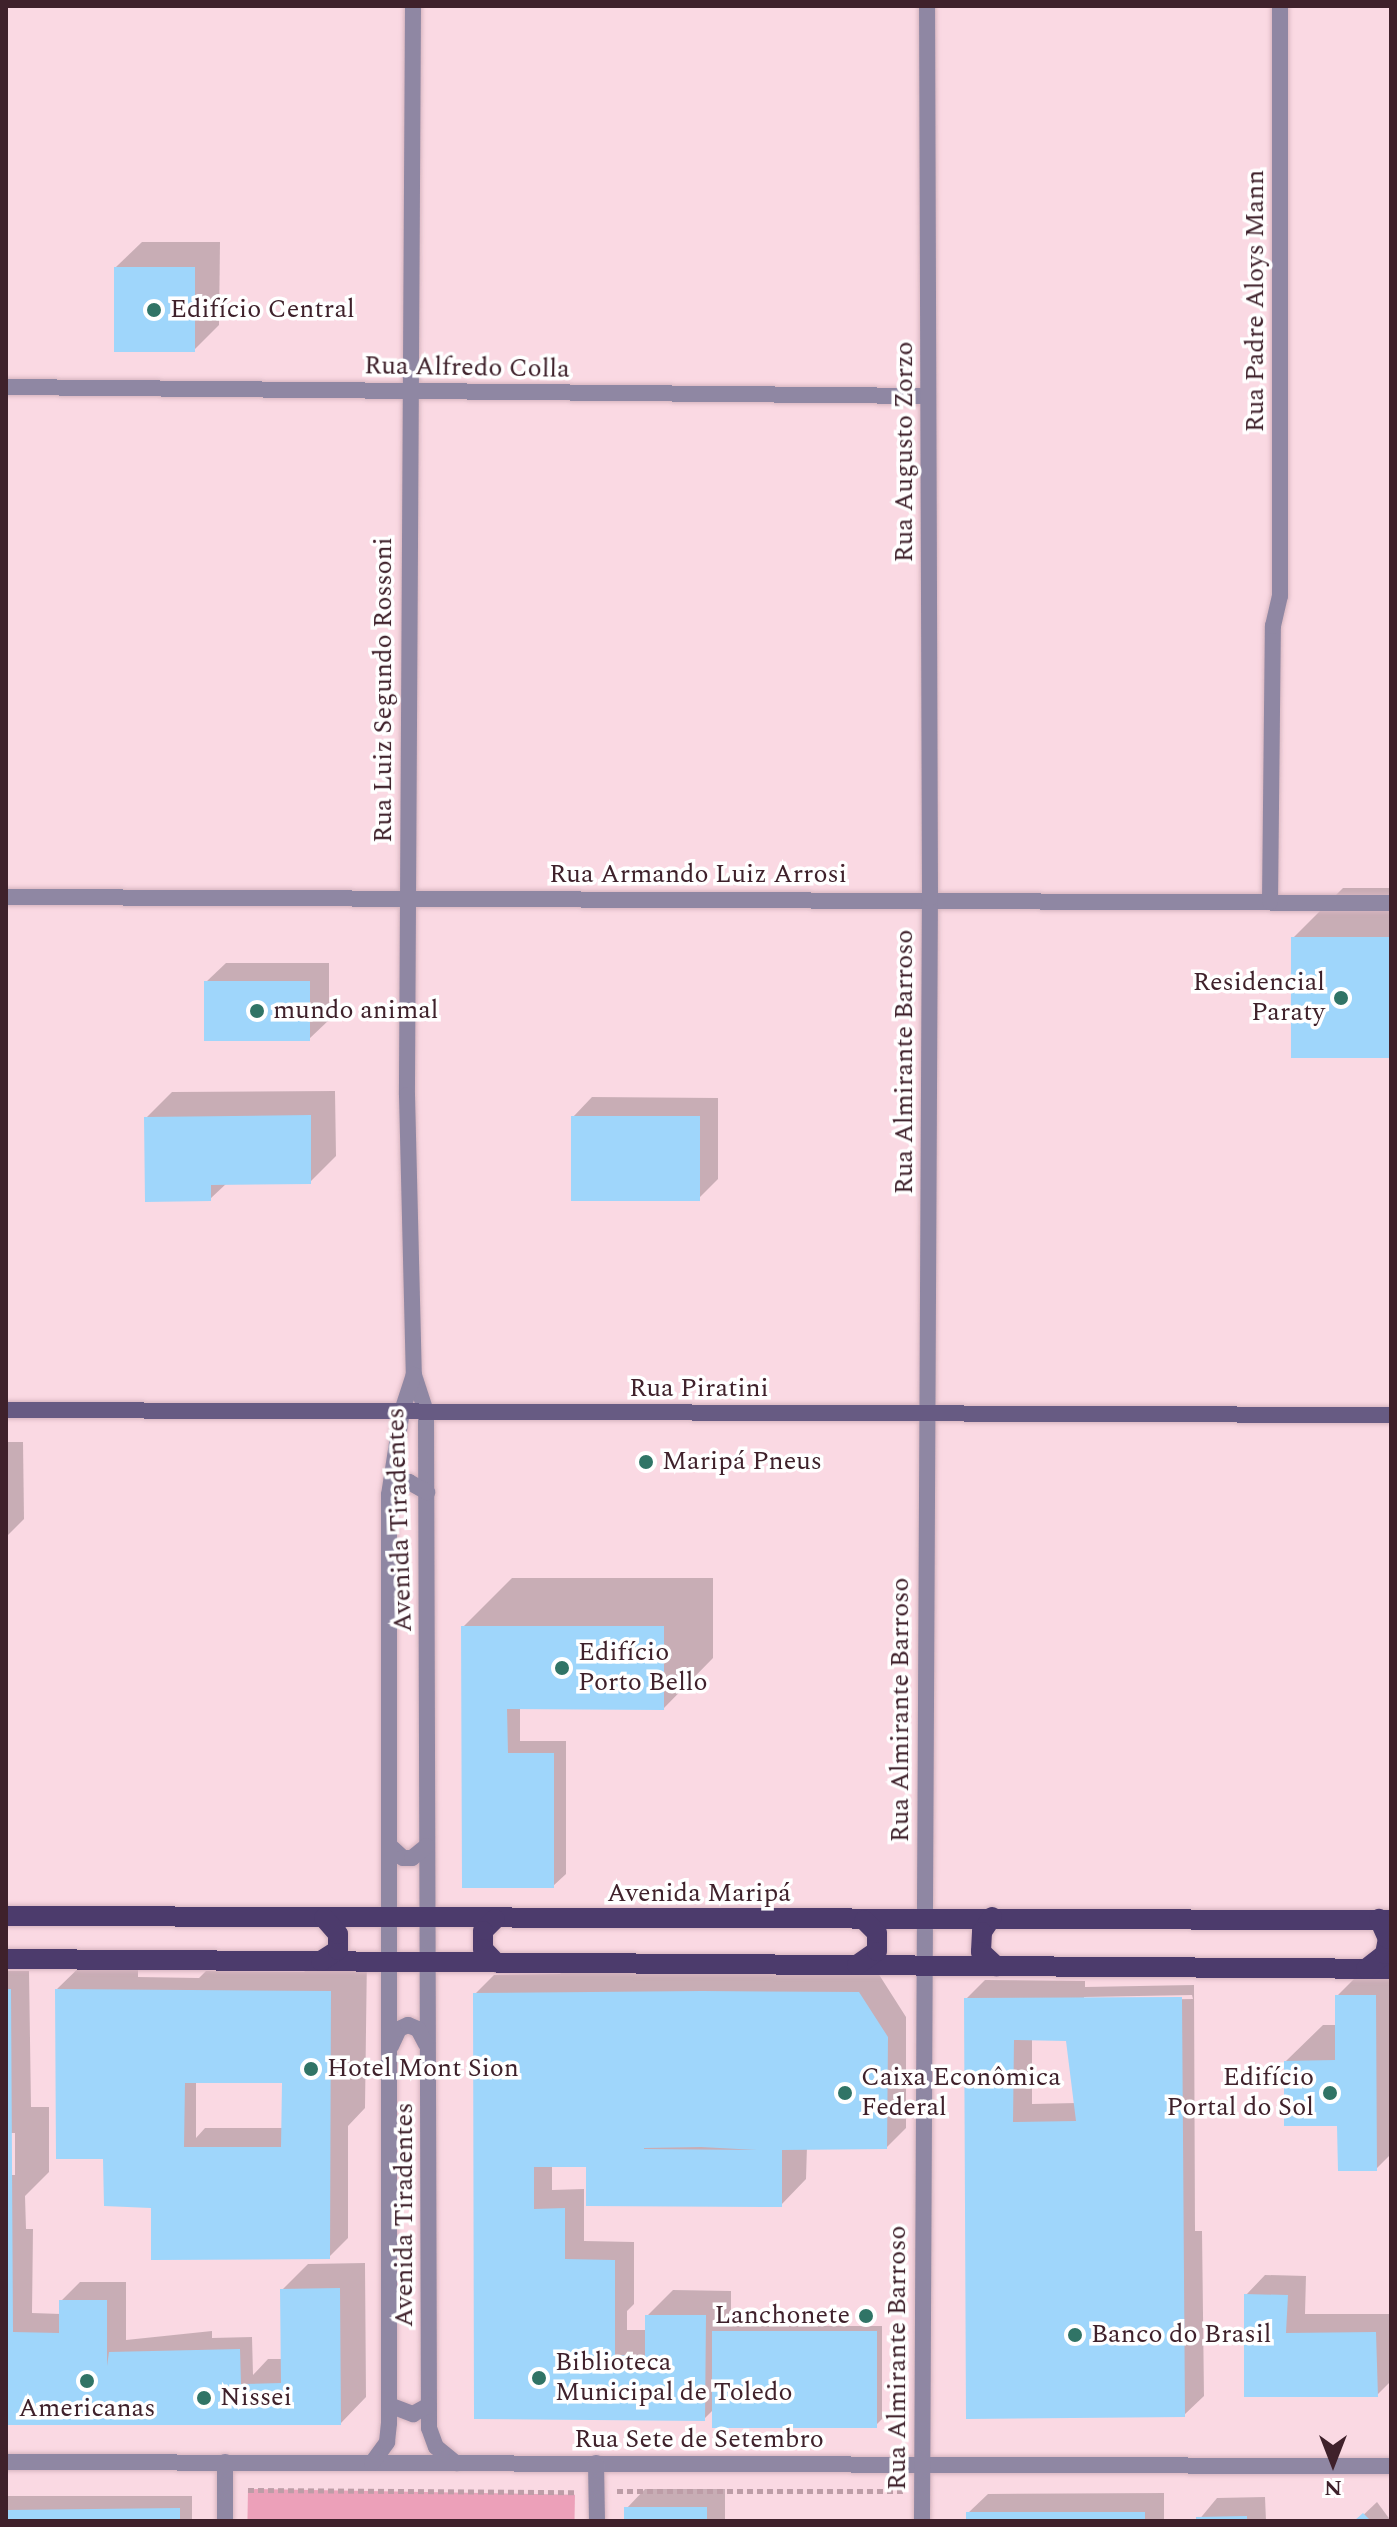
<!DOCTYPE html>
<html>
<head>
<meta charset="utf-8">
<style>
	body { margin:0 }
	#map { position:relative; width:1397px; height:2527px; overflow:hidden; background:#fad9e3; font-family:Spectral,serif }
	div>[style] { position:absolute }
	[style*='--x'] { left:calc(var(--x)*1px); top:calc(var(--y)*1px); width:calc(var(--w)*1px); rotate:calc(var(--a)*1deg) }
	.green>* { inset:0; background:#eca0b9; transform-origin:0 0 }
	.shadow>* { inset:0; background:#0003; transform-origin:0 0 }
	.building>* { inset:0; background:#9fd6fb; transform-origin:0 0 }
	.path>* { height:5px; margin-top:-2.5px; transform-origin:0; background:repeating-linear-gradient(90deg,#bd9da7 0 6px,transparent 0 10px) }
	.roads { filter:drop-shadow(0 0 2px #d5b4be) drop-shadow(0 0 2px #d5b4be) }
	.street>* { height:16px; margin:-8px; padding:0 8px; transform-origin:8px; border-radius:8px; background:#8f87a3 }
	.secondary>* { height:16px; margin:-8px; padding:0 8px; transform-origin:8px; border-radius:8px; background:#675b83 }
	.primary>* { height:20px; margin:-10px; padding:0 10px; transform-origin:10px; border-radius:10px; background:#4c3b6c }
	.dots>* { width:22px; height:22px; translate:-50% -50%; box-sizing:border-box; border:4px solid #fff; border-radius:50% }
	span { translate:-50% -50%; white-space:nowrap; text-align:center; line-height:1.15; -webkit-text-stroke:7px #fff; paint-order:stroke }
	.street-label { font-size:26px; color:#3f212b }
	.poi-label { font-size:26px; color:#3f212b }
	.left { translate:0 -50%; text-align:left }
	.right { translate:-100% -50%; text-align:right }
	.frame { position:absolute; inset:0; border:8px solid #3f212b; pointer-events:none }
	.north { position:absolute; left:1293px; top:2423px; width:80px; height:80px; -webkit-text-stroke:6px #fff; paint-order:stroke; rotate:180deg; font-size:22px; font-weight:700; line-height:32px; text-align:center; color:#3f212b }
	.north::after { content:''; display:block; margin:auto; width:28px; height:36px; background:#3f212b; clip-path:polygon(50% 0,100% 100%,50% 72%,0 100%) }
</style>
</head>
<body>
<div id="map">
	<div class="green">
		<i style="left:248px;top:2489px;width:327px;height:32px;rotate:1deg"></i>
	</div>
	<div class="shadow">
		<i style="clip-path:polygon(142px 242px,220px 242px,219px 325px,194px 350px,116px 267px)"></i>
		<i style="clip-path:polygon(1343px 888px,1391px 888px,1391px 1057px,1293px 938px)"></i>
		<i style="clip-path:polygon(226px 963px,329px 963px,329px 1020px,309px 1039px,206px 982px)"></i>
		<i style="clip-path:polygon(335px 1091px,336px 1156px,310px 1182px,227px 1183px,210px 1199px,146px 1118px,172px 1092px)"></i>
		<i style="clip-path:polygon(592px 1097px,718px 1098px,718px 1179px,698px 1199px,573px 1117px)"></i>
		<i style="clip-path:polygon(6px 1442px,23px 1442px,24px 1519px,6px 1537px)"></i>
		<i style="clip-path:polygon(512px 1578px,713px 1578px,713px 1658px,664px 1708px,520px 1708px,520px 1741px,566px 1741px,566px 1874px,553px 1886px,463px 1627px)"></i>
		<i style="clip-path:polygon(evenodd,94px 1953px,138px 1953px,138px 1977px,199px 1978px,206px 1971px,304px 1972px,322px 1955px,367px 1955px,365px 2108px,348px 2126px,348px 2238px,329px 2257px,153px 2208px,105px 2154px,57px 1989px,94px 1953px,284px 2078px,283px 2128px,205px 2128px,196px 2138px,196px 2081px,284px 2078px)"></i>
		<i style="clip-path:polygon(1374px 1959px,1391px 1959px,1391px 2154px,1376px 2169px,1286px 2061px,1323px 2025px,1337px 2025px,1337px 1996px)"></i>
		<i style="clip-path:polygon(566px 1968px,644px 1968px,644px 1974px,878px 1973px,906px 2017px,906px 2128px,887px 2147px,807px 2146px,806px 2179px,781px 2205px,588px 2165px,552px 2165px,552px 2190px,584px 2189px,584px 2241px,634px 2242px,634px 2304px,627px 2311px,627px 2330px,647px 2330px,647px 2316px,673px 2290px,731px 2291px,731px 2326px,882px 2326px,882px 2419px,876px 2425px,714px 2409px,704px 2419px,476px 2417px,475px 1994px,494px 1975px,560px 1974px)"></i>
		<i style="clip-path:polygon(evenodd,6px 1971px,29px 1971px,31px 2107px,49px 2107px,49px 2172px,25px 2196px,26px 2229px,33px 2229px,32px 2313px,61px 2314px,61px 2301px,80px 2282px,126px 2282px,126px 2340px,212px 2331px,212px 2338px,252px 2337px,253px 2375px,268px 2359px,283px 2359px,282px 2290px,308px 2264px,365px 2263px,366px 2397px,341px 2423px,6px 2422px,6px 1971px,11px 2133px,15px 2133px,15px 2175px,11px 2175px,11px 2133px)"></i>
		<i style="clip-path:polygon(evenodd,985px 1980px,1085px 1981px,1085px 1987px,1194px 1985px,1195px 2231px,1202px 2231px,1204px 2396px,1184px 2415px,968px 2417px,966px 1999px,985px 1980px,1192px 1995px,1193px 1999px,1084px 2001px,1084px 1997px,1192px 1995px,985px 1980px,1071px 2033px,1076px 2103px,1032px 2104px,1032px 2038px,1071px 2033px)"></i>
		<i style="clip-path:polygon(1265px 2275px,1306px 2276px,1305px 2314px,1391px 2314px,1391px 2381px,1377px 2395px,1246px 2395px,1246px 2295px)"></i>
		<i style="clip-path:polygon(645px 2489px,725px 2489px,725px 2521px,626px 2521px,626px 2509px)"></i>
		<i style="clip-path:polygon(1164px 2493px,1164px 2521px,968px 2521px,968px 2513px,988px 2494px)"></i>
		<i style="left:192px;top:2496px;width:25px;height:186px;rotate:90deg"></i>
		<i style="clip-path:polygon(1265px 2497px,1266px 2521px,1198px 2521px,1217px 2498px)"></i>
		<i style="clip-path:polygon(1377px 2502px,1391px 2521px,1357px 2521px)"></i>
	</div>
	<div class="building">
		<i style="left:114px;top:267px;width:81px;height:85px"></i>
		<i style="left:1291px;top:937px;width:100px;height:121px"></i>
		<i style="left:204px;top:981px;width:106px;height:60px"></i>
		<i style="clip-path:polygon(311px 1115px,311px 1184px,211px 1185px,211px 1201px,145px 1202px,144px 1117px)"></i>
		<i style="left:571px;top:1116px;width:129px;height:85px"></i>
		<i style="clip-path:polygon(461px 1626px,664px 1626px,664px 1710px,507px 1709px,508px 1753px,554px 1753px,554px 1888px,462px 1888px)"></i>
		<i style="clip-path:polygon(6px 1989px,11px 1989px,13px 2332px,59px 2333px,59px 2300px,107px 2300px,107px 2366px,109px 2352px,240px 2349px,241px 2384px,281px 2383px,280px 2289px,340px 2288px,341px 2425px,6px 2425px)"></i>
		<i style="clip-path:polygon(evenodd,55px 1989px,331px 1991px,330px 2259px,151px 2260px,151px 2208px,104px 2206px,103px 2159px,56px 2159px,55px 1989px,185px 2083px,282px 2083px,281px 2147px,184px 2147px,185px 2083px)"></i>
		<i style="clip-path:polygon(evenodd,702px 1991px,859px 1992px,888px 2037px,887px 2149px,782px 2150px,782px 2207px,586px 2206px,586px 2167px,534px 2167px,534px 2209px,565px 2208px,565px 2259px,615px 2260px,615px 2355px,645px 2356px,645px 2315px,706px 2315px,705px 2421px,474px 2419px,473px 1993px,702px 1991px,701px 2147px,757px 2150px,644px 2149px,644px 2148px,701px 2147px)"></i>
		<i style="clip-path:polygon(1335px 1995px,1376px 1995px,1377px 2171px,1338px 2171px,1337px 2126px,1284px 2126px,1284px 2061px,1335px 2060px)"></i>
		<i style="clip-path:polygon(evenodd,1182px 1997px,1185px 2417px,966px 2419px,964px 1998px,1182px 1997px,1014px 2040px,1066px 2041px,1076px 2121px,1013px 2122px,1014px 2040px)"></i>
		<i style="clip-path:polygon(1244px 2294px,1288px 2295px,1286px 2333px,1376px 2332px,1378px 2397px,1244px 2397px)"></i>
		<i style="left:712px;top:2331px;width:165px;height:97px"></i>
		<i style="left:707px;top:2507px;width:14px;height:83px;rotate:90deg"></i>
		<i style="clip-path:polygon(180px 2508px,180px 2521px,6px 2521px,6px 2510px)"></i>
		<i style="left:1145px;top:2512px;width:9px;height:179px;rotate:90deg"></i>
		<i style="clip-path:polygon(1363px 2513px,1371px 2521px,1354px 2521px)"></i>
		<i style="clip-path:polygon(1247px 2516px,1247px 2521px,1196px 2521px,1196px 2517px)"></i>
	</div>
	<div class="path">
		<i style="--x:248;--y:2490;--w:327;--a:0.4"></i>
		<i style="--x:617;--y:2491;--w:286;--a:0"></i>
	</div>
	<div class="roads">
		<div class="street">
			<i style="--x:413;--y:6;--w:1089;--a:90.32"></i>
			<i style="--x:407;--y:1095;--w:280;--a:88.6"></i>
			<i style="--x:414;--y:1375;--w:39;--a:72"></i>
			<i style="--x:426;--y:1412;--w:1016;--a:89.83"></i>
			<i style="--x:429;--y:2428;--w:20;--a:70"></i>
			<i style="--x:436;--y:2447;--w:26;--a:39"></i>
			<i style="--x:6;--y:387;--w:922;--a:0.56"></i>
			<i style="--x:6;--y:897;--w:1385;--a:0.25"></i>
			<i style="--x:1270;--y:902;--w:276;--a:-89.4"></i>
			<i style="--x:1273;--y:626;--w:31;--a:-77"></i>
			<i style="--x:1280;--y:596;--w:590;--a:-90"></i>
			<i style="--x:389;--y:1495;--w:24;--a:-33"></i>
			<i style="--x:409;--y:1482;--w:21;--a:29"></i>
			<i style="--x:389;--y:1845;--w:19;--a:43"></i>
			<i style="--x:403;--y:1858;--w:9;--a:0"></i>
			<i style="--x:412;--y:1858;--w:19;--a:-39"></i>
			<i style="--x:391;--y:2046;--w:19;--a:-65"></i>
			<i style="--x:399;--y:2029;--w:10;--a:-24"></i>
			<i style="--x:408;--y:2025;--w:11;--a:22"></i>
			<i style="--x:418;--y:2029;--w:17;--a:62"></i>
			<i style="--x:389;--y:2405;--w:26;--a:21"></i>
			<i style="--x:413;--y:2414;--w:18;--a:-29"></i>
			<i style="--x:6;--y:2462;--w:1385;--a:0.17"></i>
			<i style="--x:225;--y:2462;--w:59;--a:90"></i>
			<i style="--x:372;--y:2463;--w:26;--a:-54"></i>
			<i style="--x:387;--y:2442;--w:19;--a:-84"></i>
			<i style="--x:389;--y:2423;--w:928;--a:-90"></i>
			<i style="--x:389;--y:1495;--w:85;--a:-81.2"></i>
			<i style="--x:402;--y:1411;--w:38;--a:-72"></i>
			<i style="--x:596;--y:2463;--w:58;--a:89"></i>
			<i style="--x:922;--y:2521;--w:1623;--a:-89.72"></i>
			<i style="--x:930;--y:898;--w:892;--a:-90.19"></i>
		</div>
		<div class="secondary">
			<i style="--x:6;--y:1410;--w:1385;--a:0.21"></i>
		</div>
		<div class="primary">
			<i style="--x:6;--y:1916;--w:1385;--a:0.17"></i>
			<i style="--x:992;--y:1917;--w:18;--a:124"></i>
			<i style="--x:982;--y:1932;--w:20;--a:93"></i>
			<i style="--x:981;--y:1952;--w:21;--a:43"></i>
			<i style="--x:495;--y:1919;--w:17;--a:135"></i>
			<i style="--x:483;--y:1931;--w:18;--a:90"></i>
			<i style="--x:483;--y:1949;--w:18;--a:47"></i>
			<i style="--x:6;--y:1959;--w:1385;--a:0.41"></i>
			<i style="--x:321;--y:1961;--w:20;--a:-33"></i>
			<i style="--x:338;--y:1950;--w:16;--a:-90"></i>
			<i style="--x:338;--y:1934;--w:21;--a:-131"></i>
			<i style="--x:857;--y:1965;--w:24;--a:-35"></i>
			<i style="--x:877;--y:1951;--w:18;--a:-90"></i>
			<i style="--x:877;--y:1933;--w:18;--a:-135"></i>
			<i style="--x:1366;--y:1969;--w:24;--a:-38"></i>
			<i style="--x:1385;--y:1954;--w:15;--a:-79"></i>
			<i style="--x:1388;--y:1939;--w:22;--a:-114"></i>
		</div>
	</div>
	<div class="dots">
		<i style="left:154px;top:310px;background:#307466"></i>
		<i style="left:1341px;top:998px;background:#307466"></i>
		<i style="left:257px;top:1011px;background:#307466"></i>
		<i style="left:646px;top:1462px;background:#307466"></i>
		<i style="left:562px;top:1668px;background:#307466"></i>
		<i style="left:311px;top:2069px;background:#307466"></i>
		<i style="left:845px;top:2093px;background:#307466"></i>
		<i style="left:1330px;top:2093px;background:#307466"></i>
		<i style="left:866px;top:2316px;background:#307466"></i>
		<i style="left:1075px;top:2335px;background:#307466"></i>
		<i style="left:539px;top:2378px;background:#307466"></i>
		<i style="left:87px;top:2381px;background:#307466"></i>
		<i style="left:204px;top:2398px;background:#307466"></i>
	</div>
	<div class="street-label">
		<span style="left:1256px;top:301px;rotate:-90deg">Rua Padre Aloys Mann</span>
		<span style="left:467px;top:368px;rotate:1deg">Rua Alfredo Colla</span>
		<span style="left:905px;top:452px;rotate:-90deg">Rua Augusto Zorzo</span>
		<span style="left:384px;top:690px;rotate:-90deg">Rua Luiz Segundo Rossoni</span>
		<span style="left:698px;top:875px">Rua Armando Luiz Arrosi</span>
		<span style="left:905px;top:1062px;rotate:-90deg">Rua Almirante Barroso</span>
		<span style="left:699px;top:1389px">Rua Piratini</span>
		<span style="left:400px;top:1520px;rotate:-92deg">Avenida Tiradentes</span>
		<span style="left:901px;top:1710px;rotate:-90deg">Rua Almirante Barroso</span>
		<span style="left:699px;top:1894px">Avenida Maripá</span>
		<span style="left:405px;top:2215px;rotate:-90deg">Avenida Tiradentes</span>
		<span style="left:898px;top:2358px;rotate:-90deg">Rua Almirante Barroso</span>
		<span style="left:699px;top:2440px">Rua Sete de Setembro</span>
	</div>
	<div class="poi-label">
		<span class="left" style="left:170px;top:310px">Edifício Central</span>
		<span class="right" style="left:1325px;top:998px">Residencial<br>Paraty</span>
		<span class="left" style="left:273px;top:1011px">mundo animal</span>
		<span class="left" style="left:662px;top:1462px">Maripá Pneus</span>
		<span class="left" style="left:578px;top:1668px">Edifício<br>Porto Bello</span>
		<span class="left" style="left:327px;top:2069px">Hotel Mont Sion</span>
		<span class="left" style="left:861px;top:2093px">Caixa Econômica<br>Federal</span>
		<span class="right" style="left:1314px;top:2093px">Edifício<br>Portal do Sol</span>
		<span class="right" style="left:850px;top:2316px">Lanchonete</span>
		<span class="left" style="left:1091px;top:2335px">Banco do Brasil</span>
		<span class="left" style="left:555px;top:2378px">Biblioteca<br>Municipal de Toledo</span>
		<span class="left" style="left:220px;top:2398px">Nissei</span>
		<span style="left:87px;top:2409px">Americanas</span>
	</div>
	<div class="frame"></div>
	<div class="north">N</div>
</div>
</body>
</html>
